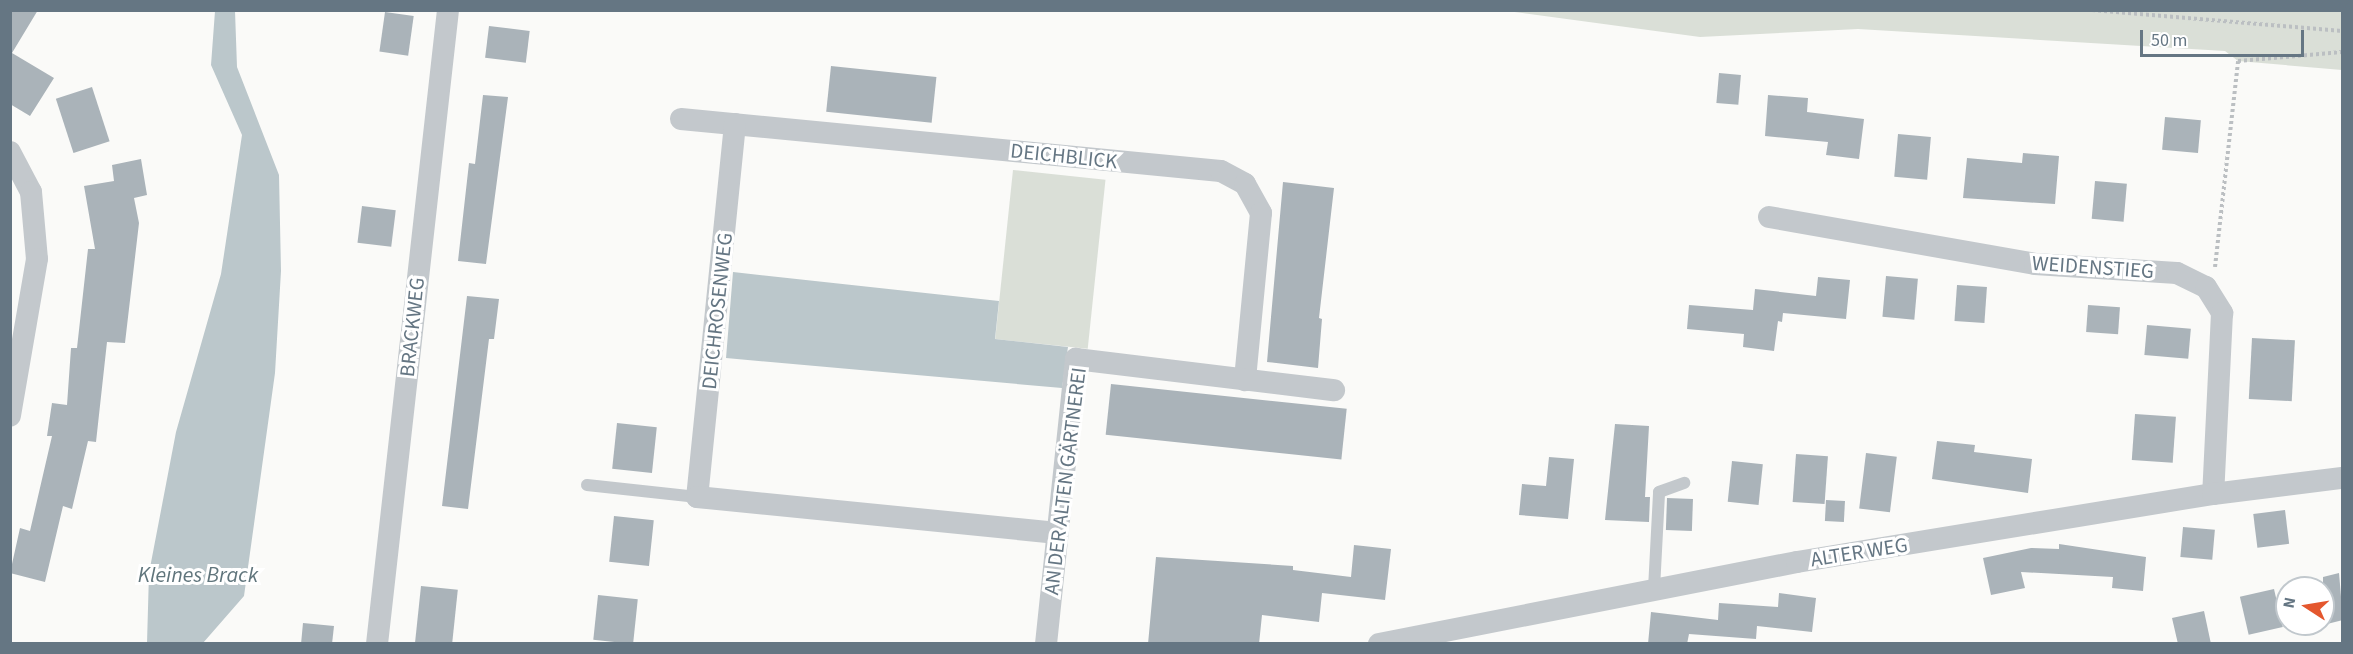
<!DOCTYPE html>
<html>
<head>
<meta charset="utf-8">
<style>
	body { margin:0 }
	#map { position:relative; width:2353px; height:654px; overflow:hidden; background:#fafaf8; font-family:"Source Sans 3",sans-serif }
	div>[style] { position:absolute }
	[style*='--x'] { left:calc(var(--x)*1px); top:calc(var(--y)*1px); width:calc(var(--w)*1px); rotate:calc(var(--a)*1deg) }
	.green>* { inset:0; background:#dadfd7; transform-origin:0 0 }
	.water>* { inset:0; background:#bbc7cb }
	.building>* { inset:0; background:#aab3b9; transform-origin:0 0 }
	.path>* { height:4px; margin-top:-2px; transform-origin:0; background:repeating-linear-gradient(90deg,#bbbfc2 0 3px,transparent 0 6px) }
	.service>* { height:12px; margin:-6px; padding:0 6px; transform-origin:6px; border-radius:6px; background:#c3c8cc }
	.minor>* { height:22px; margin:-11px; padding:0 11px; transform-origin:11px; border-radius:11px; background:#c3c8cc }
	span { translate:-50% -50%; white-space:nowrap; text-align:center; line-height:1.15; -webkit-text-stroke:6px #fff; paint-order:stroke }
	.street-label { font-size:21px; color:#657683 }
	.water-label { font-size:22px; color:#60757c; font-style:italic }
	.frame { position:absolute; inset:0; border:12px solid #657683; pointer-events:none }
	.north { position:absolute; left:2275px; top:576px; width:60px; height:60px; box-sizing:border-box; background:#fff; border:2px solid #c1c8cd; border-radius:50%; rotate:282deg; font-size:16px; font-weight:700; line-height:24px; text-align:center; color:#657683 }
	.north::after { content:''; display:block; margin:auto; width:21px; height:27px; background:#e4572e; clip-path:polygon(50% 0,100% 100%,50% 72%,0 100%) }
	.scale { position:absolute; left:2140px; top:30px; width:164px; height:27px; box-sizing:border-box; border:3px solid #657683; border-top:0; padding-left:8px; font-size:18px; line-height:21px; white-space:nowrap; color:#657683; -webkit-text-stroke:4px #fff; paint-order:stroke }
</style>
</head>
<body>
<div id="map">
	<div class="green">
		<i style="clip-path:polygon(1507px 11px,2342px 11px,2342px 70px,2238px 61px,2225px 51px,1858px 29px,1700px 37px)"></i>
		<i style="left:1013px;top:170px;width:93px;height:170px;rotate:6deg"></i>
	</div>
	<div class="water">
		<i style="clip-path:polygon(215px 11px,235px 11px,237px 67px,279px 175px,281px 271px,275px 373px,244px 596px,203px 643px,147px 643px,149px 573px,176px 432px,221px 274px,242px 135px,211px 65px)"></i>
		<i style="clip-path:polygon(733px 272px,999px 301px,995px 339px,1068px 347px,1062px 388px,726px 358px)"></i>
	</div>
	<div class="building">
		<i style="clip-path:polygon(10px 10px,38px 10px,12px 53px,54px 78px,30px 116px,10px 104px)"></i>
		<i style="left:385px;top:12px;width:29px;height:40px;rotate:8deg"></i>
		<i style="left:489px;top:26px;width:41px;height:32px;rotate:7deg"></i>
		<i style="left:831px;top:66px;width:106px;height:46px;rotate:6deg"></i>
		<i style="left:1719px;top:73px;width:22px;height:30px;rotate:5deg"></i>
		<i style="left:92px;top:87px;width:57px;height:38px;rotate:72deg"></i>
		<i style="clip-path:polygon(483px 95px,508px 97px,486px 264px,458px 261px,469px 163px,475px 164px)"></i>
		<i style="clip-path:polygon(1768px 95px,1808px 98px,1807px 112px,1864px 119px,1859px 159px,1826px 155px,1828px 142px,1765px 136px)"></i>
		<i style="left:2165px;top:117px;width:36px;height:33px;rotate:5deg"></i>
		<i style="left:1898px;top:134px;width:33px;height:43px;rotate:5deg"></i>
		<i style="clip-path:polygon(2023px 153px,2059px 156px,2055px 204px,1963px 198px,1967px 158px,2022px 163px)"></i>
		<i style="clip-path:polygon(141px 159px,147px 195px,134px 198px,139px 223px,125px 343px,107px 342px,96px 442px,88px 441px,72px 509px,63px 506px,45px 582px,10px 573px,20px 528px,30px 531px,52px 436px,47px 436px,52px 403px,67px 405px,71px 348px,77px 348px,88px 249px,95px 249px,84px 186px,114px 181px,112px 165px)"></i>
		<i style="left:2095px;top:181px;width:32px;height:38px;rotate:5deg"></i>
		<i style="clip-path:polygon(1283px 182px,1334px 188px,1319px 318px,1322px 319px,1318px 368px,1267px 362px)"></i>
		<i style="left:362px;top:206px;width:34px;height:37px;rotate:7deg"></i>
		<i style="left:1886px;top:276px;width:32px;height:41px;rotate:5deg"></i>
		<i style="clip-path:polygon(1818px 277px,1850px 280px,1846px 319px,1783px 313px,1782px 322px,1778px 321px,1774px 351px,1743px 347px,1744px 334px,1687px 329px,1689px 305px,1753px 310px,1755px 289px,1816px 296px)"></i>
		<i style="left:1957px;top:285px;width:30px;height:36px;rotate:4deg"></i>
		<i style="clip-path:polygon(467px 296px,499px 299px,494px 339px,489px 339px,468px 509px,442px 506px)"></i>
		<i style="left:2088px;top:305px;width:32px;height:27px;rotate:4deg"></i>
		<i style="left:2147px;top:325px;width:44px;height:30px;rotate:5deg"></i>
		<i style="left:2252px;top:338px;width:43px;height:61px;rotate:3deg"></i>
		<i style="left:1111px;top:384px;width:237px;height:51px;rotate:6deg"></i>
		<i style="left:2135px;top:414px;width:41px;height:46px;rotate:4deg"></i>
		<i style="left:617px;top:423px;width:40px;height:46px;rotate:6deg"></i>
		<i style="clip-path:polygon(1615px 424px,1649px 426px,1645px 497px,1650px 497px,1649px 522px,1605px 520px)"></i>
		<i style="clip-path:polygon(1937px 441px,1975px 445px,1974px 452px,2032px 459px,2028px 493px,1932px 479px)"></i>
		<i style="left:1866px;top:453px;width:31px;height:56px;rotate:7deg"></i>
		<i style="left:1796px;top:454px;width:32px;height:48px;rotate:4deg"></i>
		<i style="clip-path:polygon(1549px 457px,1574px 459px,1568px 519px,1519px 515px,1522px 484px,1546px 486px)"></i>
		<i style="left:1732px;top:461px;width:31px;height:41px;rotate:6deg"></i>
		<i style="left:1667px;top:498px;width:26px;height:32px;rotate:2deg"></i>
		<i style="left:1826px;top:500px;width:19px;height:21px;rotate:3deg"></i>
		<i style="left:2285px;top:510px;width:34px;height:32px;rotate:83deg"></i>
		<i style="left:614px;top:516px;width:40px;height:46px;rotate:6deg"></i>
		<i style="left:2183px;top:527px;width:32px;height:30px;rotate:5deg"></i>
		<i style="clip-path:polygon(2059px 544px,2146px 557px,2143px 591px,2112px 588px,2113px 577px,2021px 572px,2025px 588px,1991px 595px,1983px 558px,2031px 548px,2059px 549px)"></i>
		<i style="clip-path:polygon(1354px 545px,1391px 549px,1385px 600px,1322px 593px,1319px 622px,1262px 615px,1259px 644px,1148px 644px,1156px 557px,1293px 566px,1293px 570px,1351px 577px)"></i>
		<i style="clip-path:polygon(2339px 573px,2343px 620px,2323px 625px,2323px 577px)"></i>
		<i style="left:421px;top:586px;width:37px;height:58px;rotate:6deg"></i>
		<i style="left:2274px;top:589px;width:39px;height:35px;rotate:77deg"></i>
		<i style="clip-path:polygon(1779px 593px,1816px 598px,1812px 632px,1757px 626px,1756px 639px,1689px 634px,1687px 644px,1648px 644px,1651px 612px,1718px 620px,1719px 603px,1778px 607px)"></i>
		<i style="left:598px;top:595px;width:40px;height:45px;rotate:6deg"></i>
		<i style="clip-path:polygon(2204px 611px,2211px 644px,2178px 644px,2172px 618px)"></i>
		<i style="clip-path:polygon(303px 623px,334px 626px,332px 644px,301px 644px)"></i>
	</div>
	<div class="path">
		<i style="--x:2092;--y:10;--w:251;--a:4.8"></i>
		<i style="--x:2215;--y:267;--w:207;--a:-83.6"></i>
		<i style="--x:2238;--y:61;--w:104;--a:-4.9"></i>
	</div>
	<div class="service">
		<i style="--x:587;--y:485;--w:111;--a:6.2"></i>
		<i style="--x:1654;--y:589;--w:97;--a:-87"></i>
		<i style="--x:1659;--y:492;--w:27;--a:-20"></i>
	</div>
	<div class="minor">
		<i style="--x:681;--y:119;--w:542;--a:5.5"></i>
		<i style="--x:1221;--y:171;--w:27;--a:28"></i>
		<i style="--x:1245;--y:184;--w:33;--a:61"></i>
		<i style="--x:1261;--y:213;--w:168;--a:95.5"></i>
		<i style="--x:735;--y:124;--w:375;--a:95.8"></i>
		<i style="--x:697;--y:497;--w:362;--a:5.7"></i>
		<i style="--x:10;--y:152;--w:45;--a:62.3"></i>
		<i style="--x:31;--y:192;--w:67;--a:84.9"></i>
		<i style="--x:37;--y:259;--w:159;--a:99.8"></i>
		<i style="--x:1769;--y:217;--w:270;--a:10"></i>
		<i style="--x:2035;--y:264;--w:142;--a:3.6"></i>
		<i style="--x:2177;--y:273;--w:32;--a:26"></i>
		<i style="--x:2206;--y:287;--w:31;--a:58"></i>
		<i style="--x:2222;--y:313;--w:181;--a:92.8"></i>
		<i style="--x:377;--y:644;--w:638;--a:-83.61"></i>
		<i style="--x:1046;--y:644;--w:287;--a:-84"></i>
		<i style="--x:1076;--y:359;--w:260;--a:6.9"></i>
		<i style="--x:1379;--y:644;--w:426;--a:-11.1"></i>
		<i style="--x:1797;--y:562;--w:422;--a:-9.3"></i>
		<i style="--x:2213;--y:494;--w:130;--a:-7.1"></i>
	</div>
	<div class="street-label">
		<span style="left:1064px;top:156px;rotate:6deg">DEICHBLICK</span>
		<span style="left:2093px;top:267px;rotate:4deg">WEIDENSTIEG</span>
		<span style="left:717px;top:311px;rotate:-84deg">DEICHROSENWEG</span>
		<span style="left:412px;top:327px;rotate:-84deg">BRACKWEG</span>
		<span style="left:1065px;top:481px;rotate:-83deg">AN DER ALTEN GÄRTNEREI</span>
		<span style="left:1859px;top:552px;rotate:-9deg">ALTER WEG</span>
	</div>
	<div class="water-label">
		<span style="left:198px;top:576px">Kleines Brack</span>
	</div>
	<div class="frame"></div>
	<div class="north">N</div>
	<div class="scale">50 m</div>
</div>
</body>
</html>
